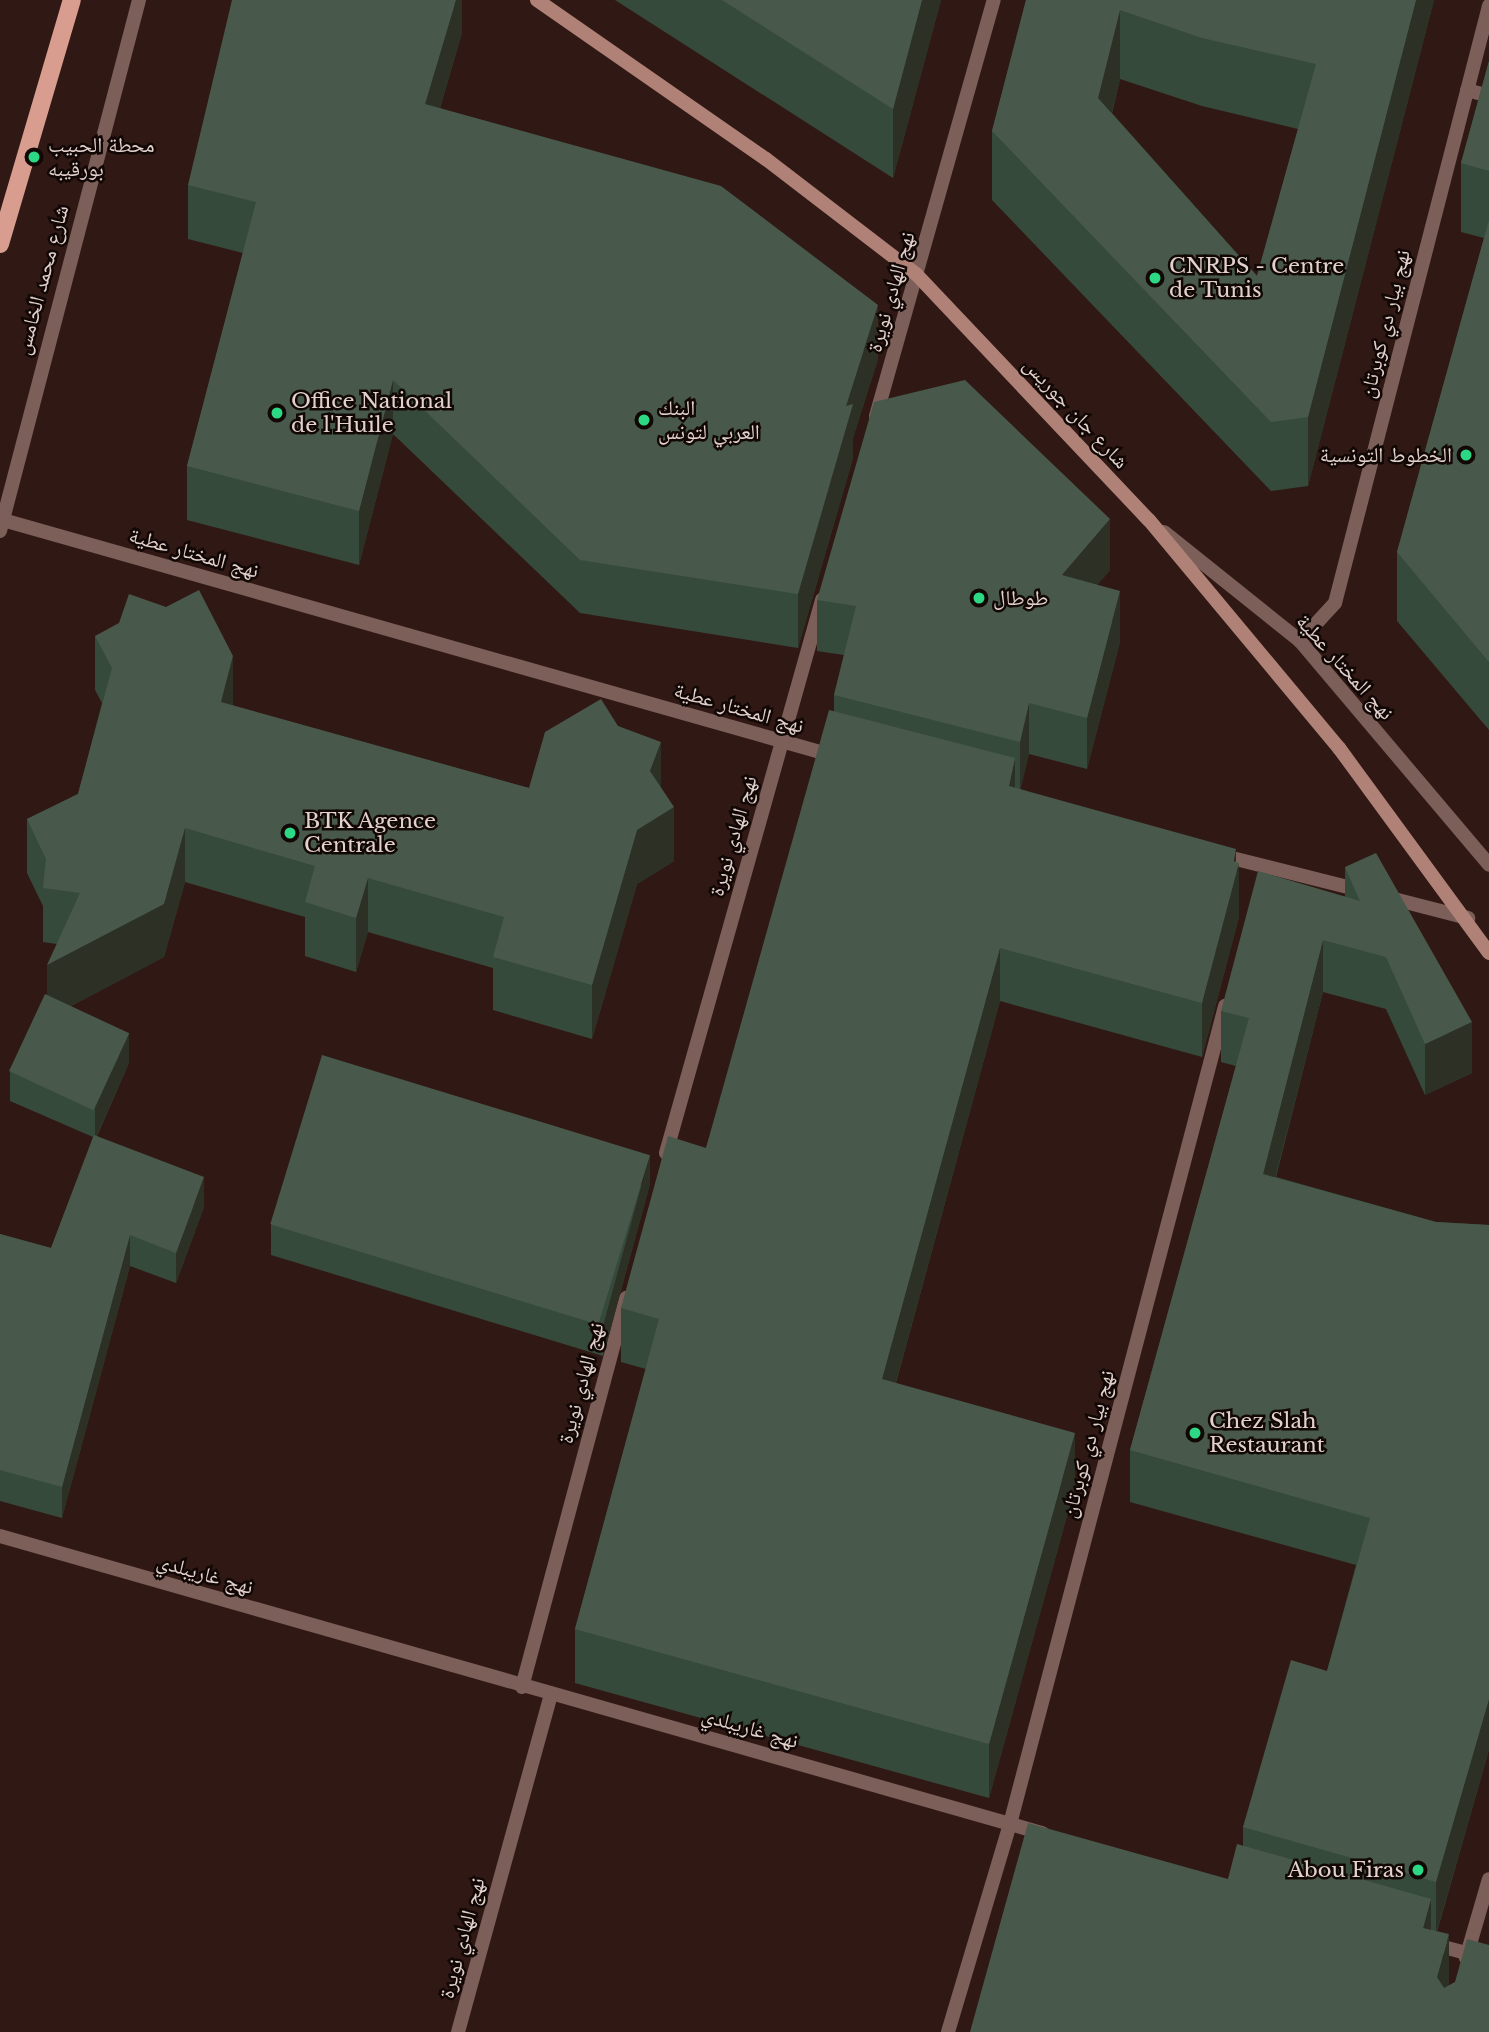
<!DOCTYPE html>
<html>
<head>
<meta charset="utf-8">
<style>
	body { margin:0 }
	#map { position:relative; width:1489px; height:2032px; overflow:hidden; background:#301914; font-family:"Libre Baskerville","Noto Naskh Arabic",serif }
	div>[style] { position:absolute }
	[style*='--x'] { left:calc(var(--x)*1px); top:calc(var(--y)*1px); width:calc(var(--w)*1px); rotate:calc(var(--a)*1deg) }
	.pedestrian>* { height:14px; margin:-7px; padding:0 7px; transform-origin:7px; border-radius:7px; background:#7c5f58 }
	.minor>* { height:14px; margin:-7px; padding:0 7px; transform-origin:7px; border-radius:7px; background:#7c5f58 }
	.secondary>* { height:14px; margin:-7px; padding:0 7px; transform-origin:7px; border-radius:7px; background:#b08277 }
	.primary>* { height:18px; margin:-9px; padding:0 9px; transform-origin:9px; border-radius:9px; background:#d99d8f }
	.wall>* { inset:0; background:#364a3c }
	.shaded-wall>* { inset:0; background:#2c3025 }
	.building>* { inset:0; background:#48594c; transform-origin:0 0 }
	.dots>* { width:19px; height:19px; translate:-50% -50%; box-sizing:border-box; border:4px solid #110705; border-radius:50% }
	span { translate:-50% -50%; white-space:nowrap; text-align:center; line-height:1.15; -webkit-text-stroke:5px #110705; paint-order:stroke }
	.poi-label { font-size:21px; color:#e2d1cd }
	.left { translate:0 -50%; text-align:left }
	.right { translate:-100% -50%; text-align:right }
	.street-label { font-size:21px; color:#e2d1cd }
</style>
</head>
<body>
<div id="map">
	<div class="pedestrian">
		<i style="--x:1467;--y:90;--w:23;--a:15"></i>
		<i style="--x:1300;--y:641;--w:52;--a:-47.4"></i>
		<i style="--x:1335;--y:603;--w:617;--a:-75.54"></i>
	</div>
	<div class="minor">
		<i style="--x:876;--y:416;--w:432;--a:-74.2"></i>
		<i style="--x:3;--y:520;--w:864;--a:15.85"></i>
		<i style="--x:0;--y:531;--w:549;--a:-75.33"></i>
		<i style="--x:1164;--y:532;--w:174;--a:38.7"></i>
		<i style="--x:1300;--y:641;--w:293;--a:49.8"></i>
		<i style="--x:1220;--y:855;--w:147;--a:14.1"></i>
		<i style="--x:1386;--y:897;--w:85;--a:14.4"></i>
		<i style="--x:666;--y:1153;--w:575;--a:-74.25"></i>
		<i style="--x:0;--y:1536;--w:1084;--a:15.91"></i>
		<i style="--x:522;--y:1687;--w:403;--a:-75"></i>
		<i style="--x:1432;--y:1944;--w:59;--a:14.7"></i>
		<i style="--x:1466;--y:1958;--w:82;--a:-73.8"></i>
		<i style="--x:458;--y:2032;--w:351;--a:-74.6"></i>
		<i style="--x:948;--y:2032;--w:217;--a:-73.4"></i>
		<i style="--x:1010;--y:1824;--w:846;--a:-75.27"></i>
	</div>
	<div class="secondary">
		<i style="--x:537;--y:0;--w:279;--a:34.8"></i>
		<i style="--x:766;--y:159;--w:190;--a:37.5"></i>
		<i style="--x:917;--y:275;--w:337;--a:46.6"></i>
		<i style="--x:1149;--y:520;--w:297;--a:50.2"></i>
		<i style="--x:1339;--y:748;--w:254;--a:53.8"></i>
	</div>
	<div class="primary">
		<i style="--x:0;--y:244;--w:254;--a:-73.6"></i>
	</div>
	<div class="wall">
		<i style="clip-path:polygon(462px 0,462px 33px,440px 108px,878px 359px,853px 438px,853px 458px,798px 648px,580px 613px,393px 434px,359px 565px,187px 520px,187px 466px,243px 253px,188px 239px,188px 185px)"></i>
		<i style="clip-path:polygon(615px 0,941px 0,893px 178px)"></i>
		<i style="clip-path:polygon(evenodd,1026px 0,1434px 0,1308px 486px,1271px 491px,992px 200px,992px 131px,1026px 0,1120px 79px,1202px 106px,1298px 129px,1257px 276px,1112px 113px,1120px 79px)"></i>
		<i style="clip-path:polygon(1489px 61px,1489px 730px,1397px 621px,1397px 552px,1484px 238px,1461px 232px,1461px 163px)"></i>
		<i style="clip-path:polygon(1110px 570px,1097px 585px,1120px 642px,1087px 769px,1029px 754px,1020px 789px,1236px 862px,1239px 917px,1202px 1057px,1000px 1001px,896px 1383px,1075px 1487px,989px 1798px,575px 1683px,575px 1629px,646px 1369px,621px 1362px,621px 1308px,706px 1148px,834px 712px,834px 695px,844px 655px,817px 651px,817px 600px)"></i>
		<i style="clip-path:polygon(95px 636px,233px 706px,529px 788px,618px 726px,661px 787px,674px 861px,637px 884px,592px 1039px,493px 1010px,493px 968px,368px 932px,356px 972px,305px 956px,305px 917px,185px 882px,164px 957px,71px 1006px,129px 1063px,97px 1136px,204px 1207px,176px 1283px,130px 1266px,62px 1518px,0 1501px,0 1234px,51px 1248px,93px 1137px,10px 1101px,10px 1071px,47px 995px,57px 944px,43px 942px,43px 906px,27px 873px,27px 819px,78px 794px,102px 703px,95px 690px)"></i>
		<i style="clip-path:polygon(1345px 867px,1472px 1073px,1425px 1095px,1386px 1009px,1323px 992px,1276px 1177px,1436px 1222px,1489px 1225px,1489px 1750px,1437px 1932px,1449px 1986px,1455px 1982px,1489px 2032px,1228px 1879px,1243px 1846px,1243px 1827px,1327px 1671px,1356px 1565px,1130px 1502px,1130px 1450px,1236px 1066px,1221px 1062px,1221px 1011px,1345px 896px)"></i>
		<i style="clip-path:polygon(650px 1184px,603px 1356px,271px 1255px,271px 1225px)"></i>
	</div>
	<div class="shaded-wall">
		<i style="clip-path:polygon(456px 0,462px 0,462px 33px,425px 158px,425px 104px)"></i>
		<i style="clip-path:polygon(922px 0,941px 0,893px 178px,893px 109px)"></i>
		<i style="clip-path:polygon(1416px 0,1434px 0,1308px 486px,1308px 417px)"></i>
		<i style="clip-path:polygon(1120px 10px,1120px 79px,1098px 166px,1098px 98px)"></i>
		<i style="clip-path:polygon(878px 305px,878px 359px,853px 438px,853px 458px,798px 648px,798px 594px,846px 406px)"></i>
		<i style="clip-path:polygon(393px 380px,393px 434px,359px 565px,359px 511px)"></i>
		<i style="clip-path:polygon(1110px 519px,1110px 570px,1062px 626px,1062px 575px)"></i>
		<i style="clip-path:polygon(1120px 591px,1120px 642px,1087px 769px,1087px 718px)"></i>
		<i style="clip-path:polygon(233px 656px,233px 710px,221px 702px)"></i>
		<i style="clip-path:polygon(1029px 703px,1029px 754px,1020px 793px,1020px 742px)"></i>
		<i style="clip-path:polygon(661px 742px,661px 796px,674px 807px,674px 861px,637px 884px,592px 1039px,592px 985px,637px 830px,650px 771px)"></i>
		<i style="clip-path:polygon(1015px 758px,1015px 812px,1009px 786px)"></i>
		<i style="clip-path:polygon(185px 828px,185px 882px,164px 957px,47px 1019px,47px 965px)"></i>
		<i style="clip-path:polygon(1236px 849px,1236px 876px,1239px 863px,1239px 917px,1202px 1057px,1202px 1003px)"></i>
		<i style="clip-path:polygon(368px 878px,368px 932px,356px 972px,356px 918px)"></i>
		<i style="clip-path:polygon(1323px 940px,1323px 992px,1263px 1225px,1263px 1174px)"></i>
		<i style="clip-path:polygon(1000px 948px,1000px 1001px,882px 1433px,882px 1379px)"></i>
		<i style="clip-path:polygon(1472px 1022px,1472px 1073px,1425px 1095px,1425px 1044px)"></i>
		<i style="clip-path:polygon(129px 1033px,129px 1063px,95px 1139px,95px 1108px)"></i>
		<i style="clip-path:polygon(650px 1154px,650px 1184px,603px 1356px,603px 1326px)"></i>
		<i style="clip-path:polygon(204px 1177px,204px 1207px,176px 1283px,176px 1253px)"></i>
		<i style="clip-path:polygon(130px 1235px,130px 1266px,62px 1518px,62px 1487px)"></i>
		<i style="clip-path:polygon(1075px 1433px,1075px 1487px,989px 1798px,989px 1744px)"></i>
		<i style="clip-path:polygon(1489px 1699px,1489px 1750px,1436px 1934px,1436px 1882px)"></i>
		<i style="clip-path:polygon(1431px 1899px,1431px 1952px,1423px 1928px)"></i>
		<i style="clip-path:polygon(1449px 1934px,1449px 1987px,1437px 2030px,1437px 1977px)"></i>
	</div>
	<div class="building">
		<i style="clip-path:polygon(232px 0,456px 0,425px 104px,721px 186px,878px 305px,846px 406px,853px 404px,798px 594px,580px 560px,393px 380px,359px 511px,187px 466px,256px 202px,188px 185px)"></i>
		<i style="clip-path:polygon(722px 0,922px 0,893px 109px)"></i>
		<i style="clip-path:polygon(evenodd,1026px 0,1416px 0,1308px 417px,1271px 422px,992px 131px,1026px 0,1120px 10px,1202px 38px,1316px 64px,1257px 276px,1098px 98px,1120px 10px)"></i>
		<i style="clip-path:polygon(1489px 61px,1489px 171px,1461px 163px)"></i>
		<i style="clip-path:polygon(1489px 220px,1489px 662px,1397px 552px)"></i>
		<i style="clip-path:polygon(965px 380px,1110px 519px,1062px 575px,1120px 591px,1087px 718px,1029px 703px,1020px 742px,834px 695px,856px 606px,817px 600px,874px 402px)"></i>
		<i style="clip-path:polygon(199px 590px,233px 656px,221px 702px,529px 788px,545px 732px,601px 699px,618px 726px,661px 742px,650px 771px,674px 807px,637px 830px,592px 985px,493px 957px,504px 917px,368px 878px,356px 918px,305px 902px,315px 866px,185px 828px,164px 904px,47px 965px,80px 893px,43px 888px,46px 859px,27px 819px,78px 794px,112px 668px,95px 636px,119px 623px,129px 594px,166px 607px)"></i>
		<i style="clip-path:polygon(829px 710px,1015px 758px,1009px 786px,1236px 849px,1233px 861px,1239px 863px,1202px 1003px,1000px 948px,882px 1379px,1075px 1433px,989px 1744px,575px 1629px,659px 1319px,621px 1308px,668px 1136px,706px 1148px)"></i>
		<i style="clip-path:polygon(1376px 853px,1472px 1022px,1425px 1044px,1386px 957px,1323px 940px,1263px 1174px,1436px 1222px,1489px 1225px,1489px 1699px,1436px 1882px,1243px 1827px,1291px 1660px,1327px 1671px,1370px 1518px,1130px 1450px,1249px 1018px,1221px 1011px,1258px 871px,1360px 901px,1345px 867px)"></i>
		<i style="left:45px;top:994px;width:93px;height:85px;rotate:25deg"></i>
		<i style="left:322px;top:1055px;width:343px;height:177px;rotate:17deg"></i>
		<i style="clip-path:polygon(94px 1135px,204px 1177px,176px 1253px,130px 1235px,62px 1487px,0 1470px,0 1234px,51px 1248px)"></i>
		<i style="clip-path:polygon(1028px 1823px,1228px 1879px,1237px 1844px,1431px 1899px,1423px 1928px,1449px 1934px,1437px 1977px,1444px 1988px,1455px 1982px,1467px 1939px,1489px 1945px,1489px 2032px,970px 2032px)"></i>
	</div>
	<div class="dots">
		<i style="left:34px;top:157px;background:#2cd884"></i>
		<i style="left:1155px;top:278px;background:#2cd884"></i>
		<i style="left:277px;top:413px;background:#2cd884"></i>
		<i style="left:644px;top:420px;background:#2cd884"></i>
		<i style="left:1466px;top:455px;background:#2cd884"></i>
		<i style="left:979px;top:598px;background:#2cd884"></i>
		<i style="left:290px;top:833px;background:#2cd884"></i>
		<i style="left:1195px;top:1433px;background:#2cd884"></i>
		<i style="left:1418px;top:1870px;background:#2cd884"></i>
	</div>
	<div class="poi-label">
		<span class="left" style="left:48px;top:157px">محطة الحبيب<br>بورقيبه</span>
		<span class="left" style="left:1169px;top:278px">CNRPS - Centre<br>de Tunis</span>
		<span class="left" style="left:291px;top:413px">Office National<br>de l'Huile</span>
		<span class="left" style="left:658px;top:420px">البنك<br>العربي لتونس</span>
		<span class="right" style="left:1452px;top:455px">الخطوط التونسية</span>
		<span class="left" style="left:993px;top:598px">طوطال</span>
		<span class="left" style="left:304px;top:833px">BTK Agence<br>Centrale</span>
		<span class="left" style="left:1209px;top:1433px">Chez Slah<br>Restaurant</span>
		<span class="right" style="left:1404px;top:1870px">Abou Firas</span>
	</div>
	<div class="street-label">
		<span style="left:42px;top:280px;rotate:-75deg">شارع محمد الخامس</span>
		<span style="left:891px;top:292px;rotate:-74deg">نهج الهادي نويرة</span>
		<span style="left:1385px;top:324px;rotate:-76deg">نهج بيار دي كوبرتان</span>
		<span style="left:1076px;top:413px;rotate:47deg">شارع جان جوريس</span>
		<span style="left:194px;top:553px;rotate:16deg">نهج المختار عطية</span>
		<span style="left:1345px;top:667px;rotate:48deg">نهج المختار عطية</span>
		<span style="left:739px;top:708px;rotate:16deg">نهج المختار عطية</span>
		<span style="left:733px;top:836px;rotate:-74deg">نهج الهادي نويرة</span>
		<span style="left:581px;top:1383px;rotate:-75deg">نهج الهادي نويرة</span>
		<span style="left:1088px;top:1444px;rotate:-75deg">نهج بيار دي كوبرتان</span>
		<span style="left:205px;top:1574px;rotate:16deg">نهج غاريبلدي</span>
		<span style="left:750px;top:1728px;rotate:16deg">نهج غاريبلدي</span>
		<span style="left:462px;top:1938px;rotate:-75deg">نهج الهادي نويرة</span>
	</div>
</div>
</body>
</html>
